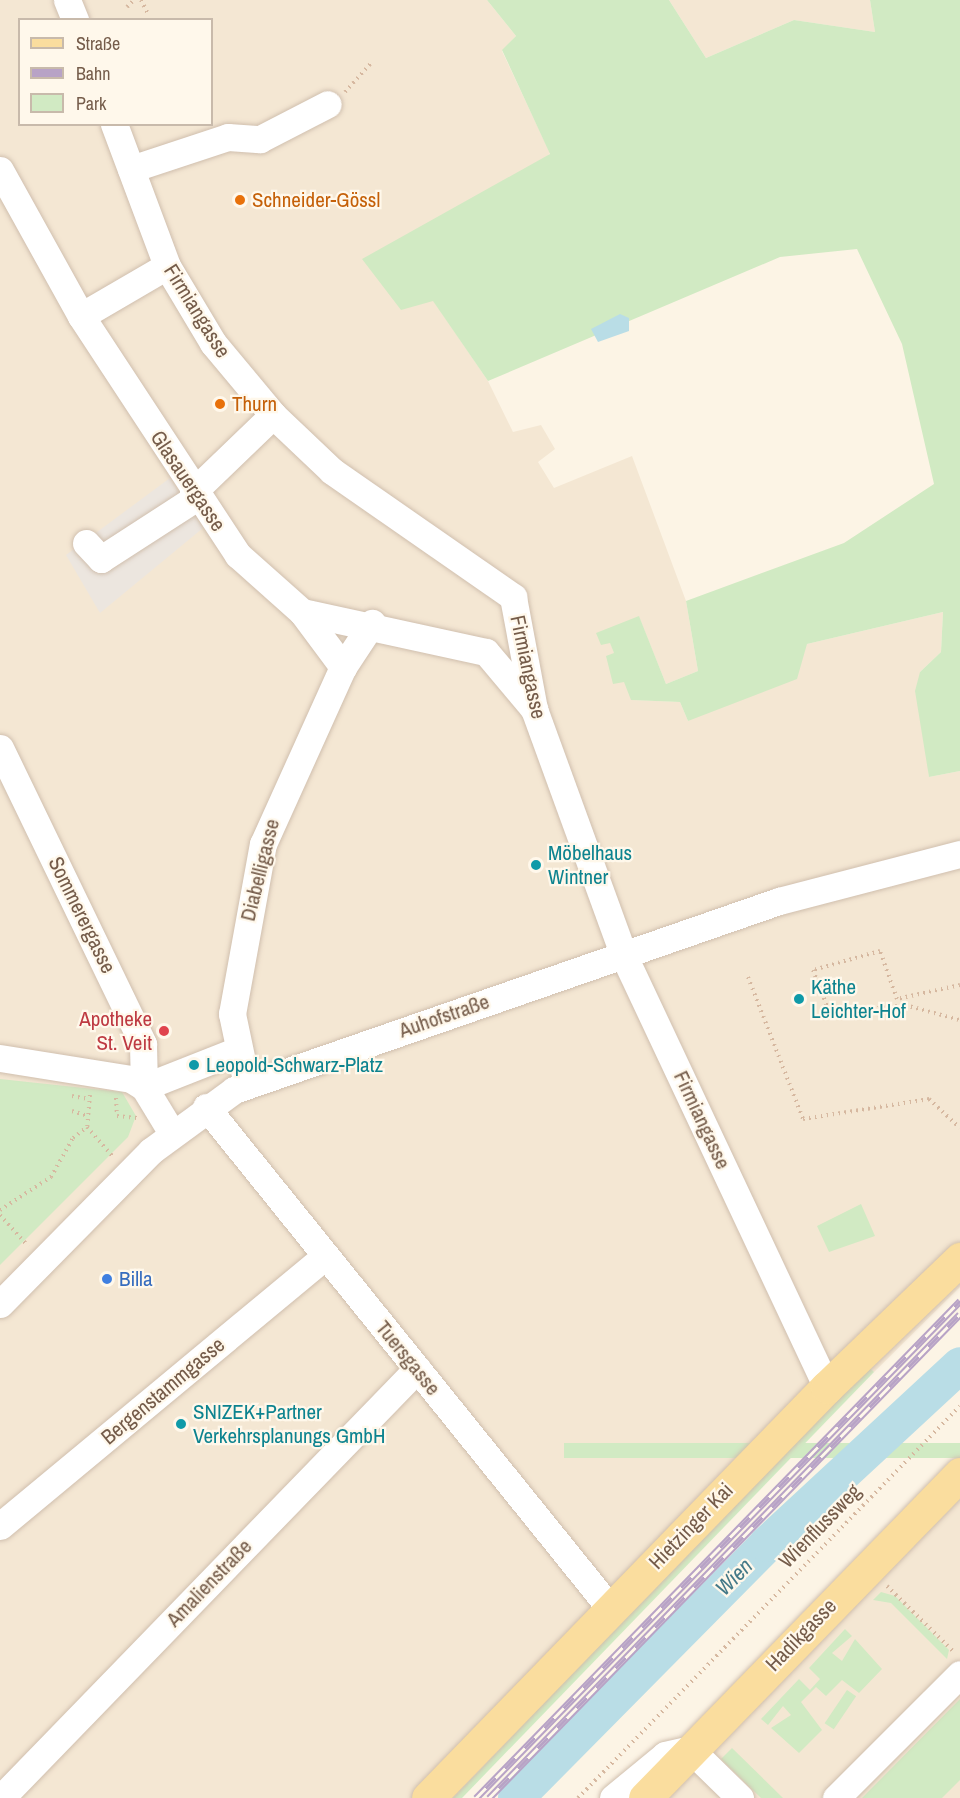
<!DOCTYPE html>
<html>
<head>
<meta charset="utf-8">
<style>
	body { margin:0 }
	#map { position:relative; width:960px; height:1798px; overflow:hidden; background:#fcf4e5; font-family:"Archivo Narrow",sans-serif }
	div>[style] { position:absolute }
	[style*='--x'] { left:calc(var(--x)*1px); top:calc(var(--y)*1px); width:calc(var(--w)*1px); rotate:calc(var(--a)*1deg) }
	.residential>* { inset:0; background:#f4e7d3 }
	.industrial>* { inset:0; background:#ece6df }
	.green>* { inset:0; background:#d1eac3; transform-origin:0 0 }
	.water>* { inset:0; background:#b9dde6 }
	.river>* { height:36px; margin:-18px; padding:0 18px; transform-origin:18px; border-radius:18px; background:#b9dde6 }
	.path>* { height:4px; margin-top:-2px; transform-origin:0; background:repeating-linear-gradient(90deg,#d6b8a0 0 1.5px,transparent 0 6px) }
	.roads { filter:drop-shadow(0 0 2px #d0bfae) drop-shadow(0 0 2px #d0bfae) }
	.minor>* { height:27px; margin:-13.5px; padding:0 13.5px; transform-origin:13.5px; border-radius:13.5px; background:#fff }
	.major>* { height:33px; margin:-16.5px; padding:0 16.5px; transform-origin:16.5px; border-radius:16.5px; background:#fadd9e }
	.rail>* { height:7px; margin-top:-3.5px; transform-origin:0; background:repeating-linear-gradient(90deg,#fff8eb 0 14px,#b8a3c6 0 28px); box-sizing:border-box; border-block:2px solid #b8a3c6 }
	.dots>* { width:16px; height:16px; translate:-50% -50%; box-sizing:border-box; border:3px solid #fff8eb; border-radius:50% }
	span { translate:-50% -50%; white-space:nowrap; text-align:center; line-height:1.15; -webkit-text-stroke:4.5px #fff8eb; paint-order:stroke }
	.food-label { font-size:21px; color:#c56008 }
	.left { translate:0 -50%; text-align:left }
	.street-label { font-size:21px; color:#755c4a }
	.culture-label { font-size:21px; color:#0d838f }
	.health-label { font-size:21px; color:#be3a42 }
	.right { translate:-100% -50%; text-align:right }
	.shop-label { font-size:21px; color:#366cbe }
	.water-label { font-size:22px; color:#447988; font-style:italic }
	.legend { position:absolute; left:18px; top:18px; width:195px; height:108px; box-sizing:border-box; background:#fff8eb; border:2px solid #c8baab; margin:0; padding:8px 10px; list-style:none; font-size:18px; color:#755c4a }
	.legend li { display:flex; align-items:center; gap:12px; height:30px }
	.legend b { width:30px; border:2px solid #c8baab }
</style>
</head>
<body>
<div id="map">
	<div class="residential">
		<i style="clip-path:polygon(evenodd,0 0,487px 0,516px 36px,502px 51px,550px 153px,433px 300px,488px 381px,513px 432px,541px 425px,555px 449px,538px 462px,554px 488px,632px 456px,686px 601px,698px 671px,666px 684px,639px 617px,610px 642px,632px 700px,680px 702px,688px 721px,807px 644px,943px 612px,941px 652px,920px 672px,929px 777px,960px 771px,960px 1287px,874px 1372px,867px 1366px,453px 1798px,0 1798px,0 0,20px 20px,212px 20px,212px 124px,20px 124px,20px 20px)"></i>
		<i style="clip-path:polygon(669px 0,870px 0,875px 32px,794px 20px,706px 58px)"></i>
		<i style="clip-path:polygon(960px 1458px,960px 1798px,631px 1798px)"></i>
	</div>
	<div class="industrial">
		<i style="clip-path:polygon(170px 478px,203px 528px,100px 613px,66px 555px)"></i>
	</div>
	<div class="green">
		<i style="clip-path:polygon(487px 0,669px 0,706px 58px,794px 20px,875px 32px,870px 0,960px 0,960px 771px,929px 777px,915px 691px,920px 672px,941px 652px,943px 612px,807px 644px,797px 679px,688px 721px,680px 702px,631px 700px,624px 682px,613px 684px,606px 656px,614px 653px,610px 643px,601px 645px,596px 633px,639px 616px,666px 684px,698px 671px,686px 601px,844px 543px,934px 484px,902px 344px,857px 249px,780px 257px,488px 381px,433px 301px,401px 310px,362px 259px,550px 154px,502px 50px,516px 36px)"></i>
		<i style="clip-path:polygon(0 1079px,122px 1092px,136px 1116px,128px 1137px,0 1265px)"></i>
		<i style="clip-path:polygon(861px 1204px,875px 1236px,829px 1252px,817px 1226px)"></i>
		<i style="clip-path:polygon(867px 1365px,874px 1372px,462px 1798px,453px 1798px)"></i>
		<i style="left:960px;top:1443px;width:15px;height:396px;rotate:90deg"></i>
		<i style="clip-path:polygon(881px 1592px,895px 1596px,949px 1650px,947px 1659px,891px 1603px,873px 1600px)"></i>
		<i style="clip-path:polygon(845px 1629px,852px 1636px,832px 1653px,842px 1661px,855px 1639px,882px 1669px,859px 1693px,842px 1680px,826px 1696px,816px 1687px,801px 1702px,822px 1730px,799px 1753px,771px 1728px,791px 1715px,783px 1706px,768px 1725px,761px 1719px,799px 1679px,810px 1690px,820px 1679px,809px 1668px)"></i>
		<i style="left:847px;top:1690px;width:11px;height:40px;rotate:34deg"></i>
		<i style="clip-path:polygon(960px 1699px,960px 1780px,942px 1798px,862px 1798px)"></i>
		<i style="clip-path:polygon(732px 1748px,783px 1798px,761px 1798px,721px 1759px)"></i>
	</div>
	<div class="water">
		<i style="clip-path:polygon(620px 314px,629px 318px,629px 331px,598px 342px,591px 329px)"></i>
	</div>
	<div class="river">
		<i style="--x:516;--y:1798;--w:357;--a:-45.3"></i>
		<i style="--x:767;--y:1544;--w:263;--a:-42.8"></i>
	</div>
	<div class="path">
		<i style="--x:141;--y:0;--w:16;--a:63"></i>
		<i style="--x:127;--y:7;--w:10;--a:-45"></i>
		<i style="--x:345;--y:92;--w:40;--a:-48"></i>
		<i style="--x:748;--y:977;--w:152;--a:68.8"></i>
		<i style="--x:803;--y:1119;--w:128;--a:-9"></i>
		<i style="--x:929;--y:1099;--w:42;--a:43.1"></i>
		<i style="--x:960;--y:985;--w:65;--a:167.5"></i>
		<i style="--x:897;--y:999;--w:51;--a:-109.5"></i>
		<i style="--x:880;--y:951;--w:70;--a:164.2"></i>
		<i style="--x:813;--y:970;--w:47;--a:68.9"></i>
		<i style="--x:830;--y:1014;--w:76;--a:-6.8"></i>
		<i style="--x:905;--y:1005;--w:57;--a:15.3"></i>
		<i style="--x:90;--y:1095;--w:32;--a:95"></i>
		<i style="--x:87;--y:1127;--w:41;--a:48.9"></i>
		<i style="--x:72;--y:1096;--w:17;--a:10"></i>
		<i style="--x:116;--y:1098;--w:18;--a:87"></i>
		<i style="--x:117;--y:1116;--w:20;--a:6"></i>
		<i style="--x:72;--y:1111;--w:16;--a:18"></i>
		<i style="--x:0;--y:1210;--w:61;--a:-32.9"></i>
		<i style="--x:51;--y:1177;--w:45;--a:-60.6"></i>
		<i style="--x:73;--y:1138;--w:18;--a:-38"></i>
		<i style="--x:0;--y:1215;--w:42;--a:47.9"></i>
		<i style="--x:887;--y:1586;--w:94;--a:44.6"></i>
		<i style="--x:578;--y:1798;--w:547;--a:-45.74"></i>
	</div>
	<div class="roads">
		<div class="minor">
			<i style="--x:67;--y:0;--w:22;--a:68"></i>
			<i style="--x:114;--y:124;--w:152;--a:69.5"></i>
			<i style="--x:167;--y:266;--w:90;--a:59.1"></i>
			<i style="--x:213;--y:343;--w:94;--a:50.2"></i>
			<i style="--x:273;--y:415;--w:81;--a:43.5"></i>
			<i style="--x:332;--y:471;--w:221;--a:34.8"></i>
			<i style="--x:513;--y:597;--w:114;--a:79.4"></i>
			<i style="--x:534;--y:709;--w:261;--a:70"></i>
			<i style="--x:623;--y:954;--w:479;--a:64.8"></i>
			<i style="--x:131;--y:169;--w:102;--a:-18.3"></i>
			<i style="--x:228;--y:137;--w:32;--a:4"></i>
			<i style="--x:260;--y:139;--w:76;--a:-27.2"></i>
			<i style="--x:0;--y:170;--w:167;--a:61"></i>
			<i style="--x:81;--y:316;--w:286;--a:56.7"></i>
			<i style="--x:238;--y:555;--w:86;--a:41.7"></i>
			<i style="--x:302;--y:612;--w:188;--a:12.3"></i>
			<i style="--x:486;--y:652;--w:75;--a:49.9"></i>
			<i style="--x:81;--y:316;--w:99;--a:-30.2"></i>
			<i style="--x:193;--y:492;--w:111;--a:-43.9"></i>
			<i style="--x:86;--y:543;--w:22;--a:47"></i>
			<i style="--x:101;--y:559;--w:114;--a:-32.9"></i>
			<i style="--x:302;--y:612;--w:69;--a:53.3"></i>
			<i style="--x:0;--y:748;--w:329;--a:64.2"></i>
			<i style="--x:143;--y:1044;--w:43;--a:88.7"></i>
			<i style="--x:0;--y:1058;--w:133;--a:9.1"></i>
			<i style="--x:131;--y:1079;--w:15;--a:32"></i>
			<i style="--x:144;--y:1087;--w:54;--a:58.7"></i>
			<i style="--x:247;--y:1085;--w:73;--a:-101.9"></i>
			<i style="--x:232;--y:1014;--w:173;--a:-79.7"></i>
			<i style="--x:263;--y:844;--w:194;--a:-65.7"></i>
			<i style="--x:343;--y:667;--w:53;--a:-56.6"></i>
			<i style="--x:144;--y:1087;--w:101;--a:-21.5"></i>
			<i style="--x:206;--y:1107;--w:644;--a:51.12"></i>
			<i style="--x:0;--y:1304;--w:215;--a:-45.4"></i>
			<i style="--x:151;--y:1151;--w:103;--a:-36.3"></i>
			<i style="--x:234;--y:1090;--w:577;--a:-19.13"></i>
			<i style="--x:779;--y:901;--w:187;--a:-14.6"></i>
			<i style="--x:0;--y:1526;--w:423;--a:-39.7"></i>
			<i style="--x:1;--y:1798;--w:598;--a:-45.88"></i>
			<i style="--x:613;--y:1798;--w:67;--a:-39.6"></i>
			<i style="--x:665;--y:1755;--w:26;--a:-13"></i>
			<i style="--x:690;--y:1749;--w:70;--a:44.4"></i>
			<i style="--x:836;--y:1798;--w:175;--a:-45"></i>
		</div>
		<div class="major">
			<i style="--x:428;--y:1798;--w:573;--a:-45.85"></i>
			<i style="--x:827;--y:1387;--w:185;--a:-43.9"></i>
			<i style="--x:645;--y:1798;--w:452;--a:-45.8"></i>
		</div>
	</div>
	<div class="rail">
		<i style="--x:476;--y:1798;--w:694;--a:-45.76"></i>
		<i style="--x:489;--y:1798;--w:675;--a:-45.78"></i>
	</div>
	<div class="dots">
		<i style="left:240px;top:200px;background:#e8710a"></i>
		<i style="left:220px;top:404px;background:#e8710a"></i>
		<i style="left:536px;top:865px;background:#0f9aa8"></i>
		<i style="left:799px;top:999px;background:#0f9aa8"></i>
		<i style="left:164px;top:1031px;background:#e0444e"></i>
		<i style="left:194px;top:1065px;background:#0f9aa8"></i>
		<i style="left:107px;top:1279px;background:#3f7fe0"></i>
		<i style="left:181px;top:1424px;background:#0f9aa8"></i>
	</div>
	<div class="food-label">
		<span class="left" style="left:252px;top:200px">Schneider-Gössl</span>
		<span class="left" style="left:232px;top:404px">Thurn</span>
	</div>
	<div class="street-label">
		<span style="left:197px;top:311px;rotate:58deg">Firmiangasse</span>
		<span style="left:188px;top:481px;rotate:56deg">Glasauergasse</span>
		<span style="left:528px;top:667px;rotate:78deg">Firmiangasse</span>
		<span style="left:260px;top:870px;rotate:-76deg">Diabelligasse</span>
		<span style="left:82px;top:915px;rotate:64deg">Sommerergasse</span>
		<span style="left:444px;top:1016px;rotate:-19deg">Auhofstraße</span>
		<span style="left:702px;top:1120px;rotate:65deg">Firmiangasse</span>
		<span style="left:408px;top:1358px;rotate:51deg">Tuersgasse</span>
		<span style="left:163px;top:1391px;rotate:-40deg">Bergenstammgasse</span>
		<span style="left:691px;top:1526px;rotate:-46deg">Hietzinger Kai</span>
		<span style="left:820px;top:1526px;rotate:-46deg">Wienflussweg</span>
		<span style="left:209px;top:1583px;rotate:-46deg">Amalienstraße</span>
		<span style="left:801px;top:1635px;rotate:-46deg">Hadikgasse</span>
	</div>
	<div class="culture-label">
		<span class="left" style="left:548px;top:865px">Möbelhaus<br>Wintner</span>
		<span class="left" style="left:811px;top:999px">Käthe<br>Leichter-Hof</span>
		<span class="left" style="left:206px;top:1065px">Leopold-Schwarz-Platz</span>
		<span class="left" style="left:193px;top:1424px">SNIZEK+Partner<br>Verkehrsplanungs GmbH</span>
	</div>
	<div class="health-label">
		<span class="right" style="left:152px;top:1031px">Apotheke<br>St. Veit</span>
	</div>
	<div class="shop-label">
		<span class="left" style="left:119px;top:1279px">Billa</span>
	</div>
	<div class="water-label">
		<span style="left:734px;top:1577px;rotate:-45deg">Wien</span>
	</div>
	<ul class="legend">
	<li><b style="height:8px;background:#fadd9e"></b>Straße</li>
	<li><b style="height:8px;background:#b8a3c6"></b>Bahn</li>
	<li><b style="height:16px;background:#d1eac3"></b>Park</li>
	</ul>
</div>
</body>
</html>
